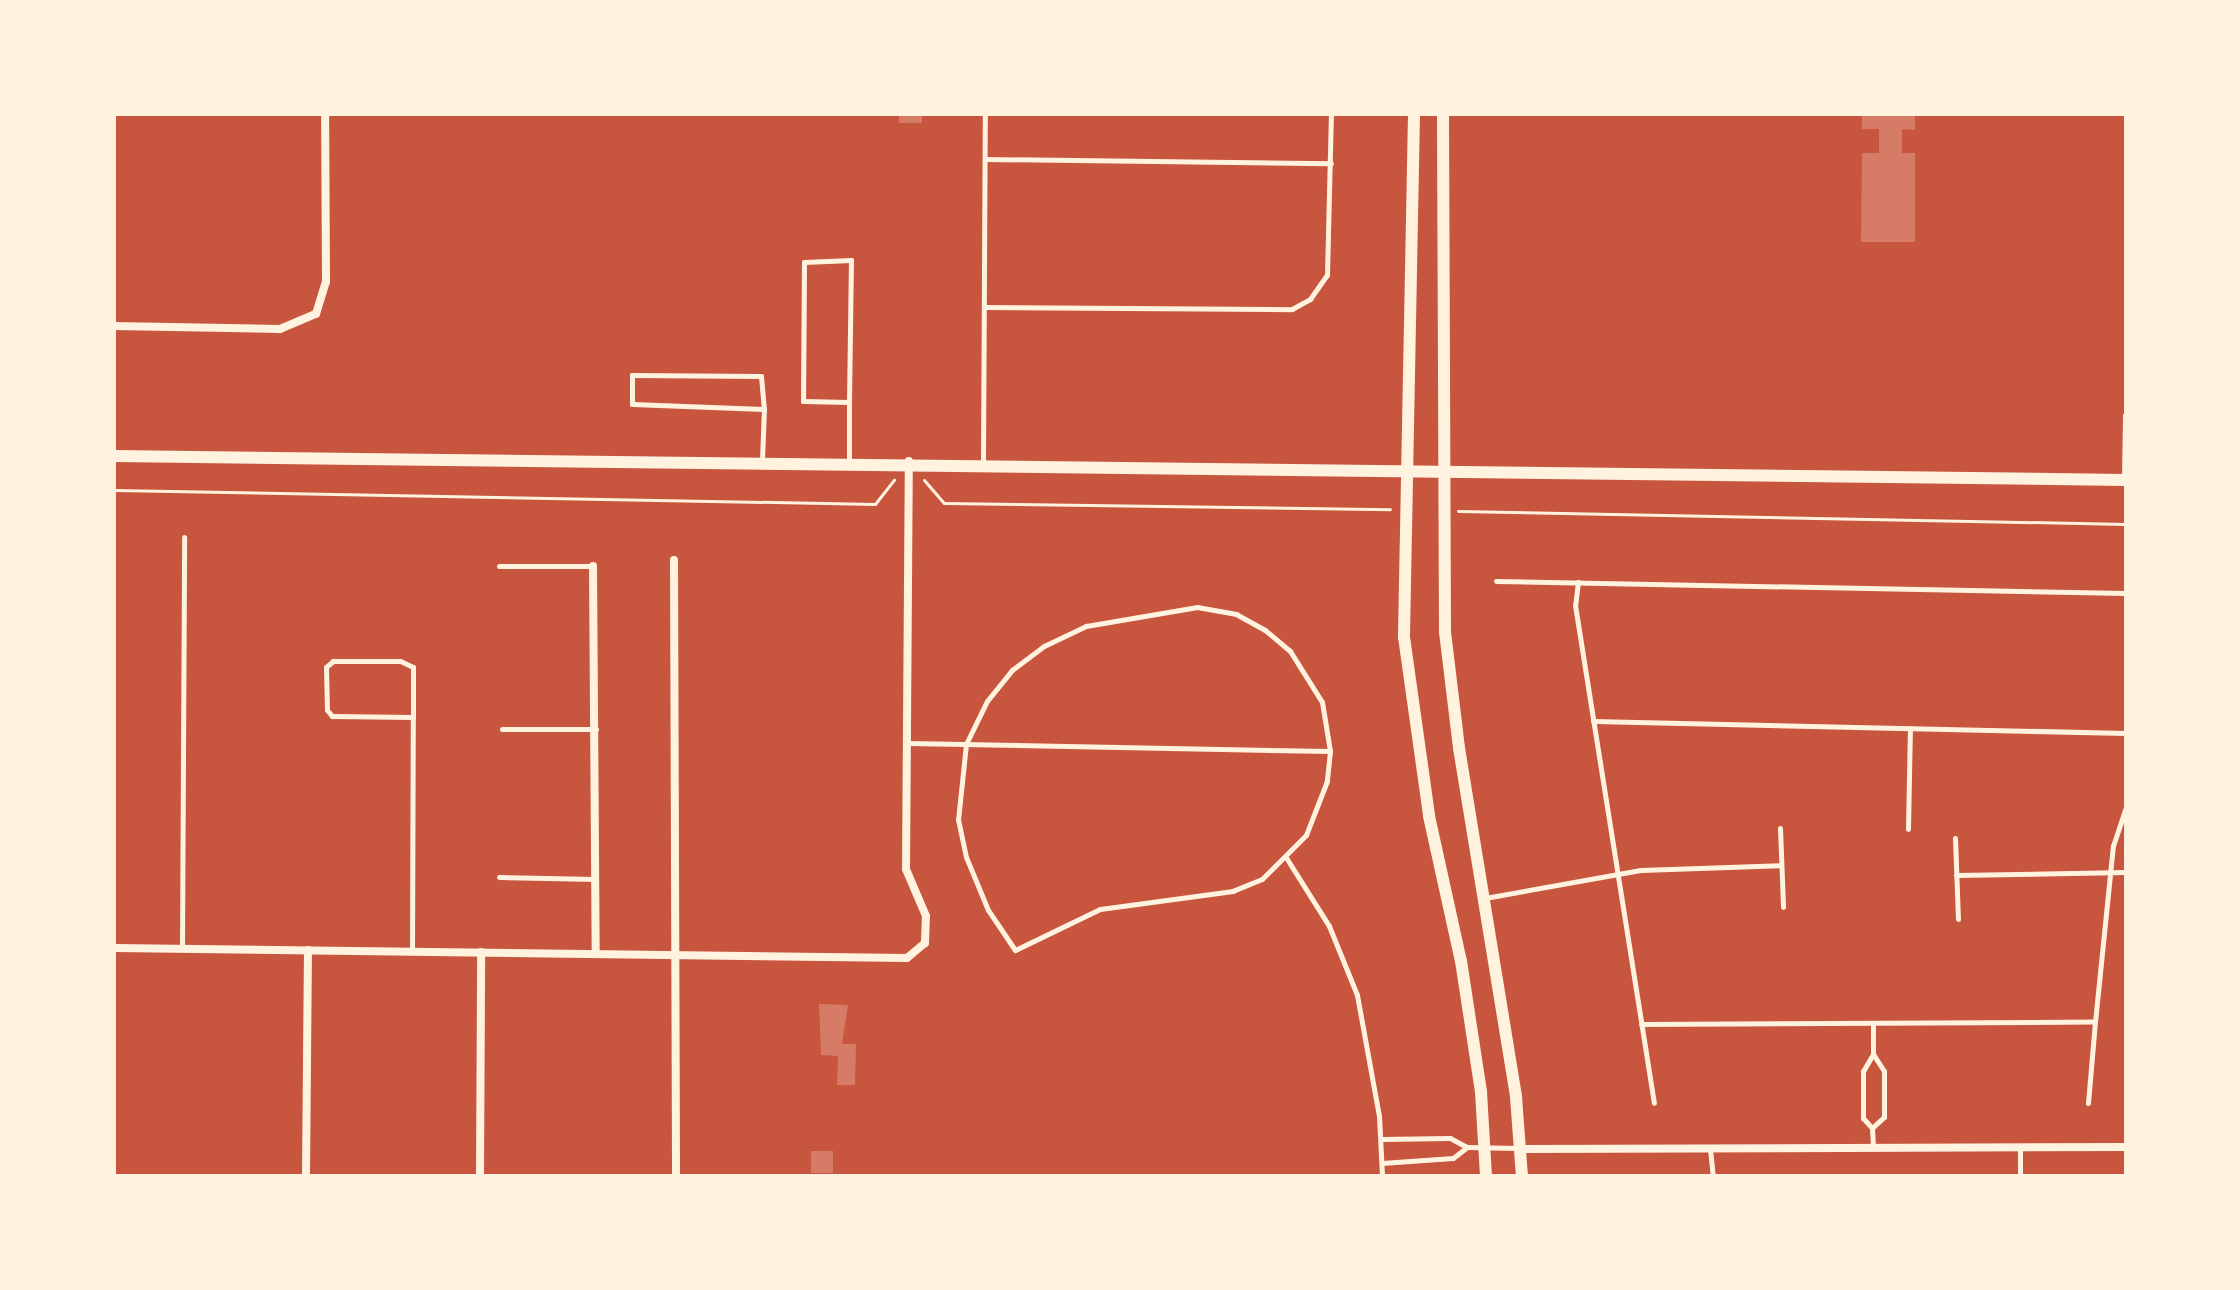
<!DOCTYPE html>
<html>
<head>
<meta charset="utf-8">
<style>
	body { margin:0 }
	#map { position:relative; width:2240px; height:1290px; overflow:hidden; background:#c8553d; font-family:"Roboto Serif",serif }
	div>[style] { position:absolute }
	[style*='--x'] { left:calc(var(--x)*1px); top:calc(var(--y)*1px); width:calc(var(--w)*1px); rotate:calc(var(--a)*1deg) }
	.building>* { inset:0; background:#d67c66; transform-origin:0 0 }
	.path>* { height:3px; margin:-1.5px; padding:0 1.5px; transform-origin:1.5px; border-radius:1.5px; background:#fff3e0 }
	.service>* { height:5px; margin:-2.5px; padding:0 2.5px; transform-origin:2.5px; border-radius:2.5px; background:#fff3e0 }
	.minor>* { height:8px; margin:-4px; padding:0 4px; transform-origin:4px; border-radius:4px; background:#fff3e0 }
	.tertiary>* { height:12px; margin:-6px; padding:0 6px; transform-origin:6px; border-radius:6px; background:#fff3e0 }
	span { translate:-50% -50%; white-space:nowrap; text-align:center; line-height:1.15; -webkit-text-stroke:7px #fff3e0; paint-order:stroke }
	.frame { position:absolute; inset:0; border:116px solid #fff3e0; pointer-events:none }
</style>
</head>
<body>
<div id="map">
	<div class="building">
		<i style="left:899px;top:114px;width:23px;height:9px"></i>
		<i style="clip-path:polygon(1862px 114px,1915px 114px,1915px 130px,1902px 129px,1902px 153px,1915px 153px,1915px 242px,1861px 242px,1862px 153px,1879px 153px,1879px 129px,1862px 129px)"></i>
		<i style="clip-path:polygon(819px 1004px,848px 1005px,842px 1044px,856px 1044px,855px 1085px,837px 1085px,838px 1056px,821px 1055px)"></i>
		<i style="left:811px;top:1151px;width:22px;height:22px"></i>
	</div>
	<div class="path">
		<i style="--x:924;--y:480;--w:30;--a:49"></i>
		<i style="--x:944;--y:503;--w:446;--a:0.8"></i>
		<i style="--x:114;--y:490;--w:761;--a:1.05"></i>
		<i style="--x:875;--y:504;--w:31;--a:-52"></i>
		<i style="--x:1458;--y:511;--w:668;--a:1.11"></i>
	</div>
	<div class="service">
		<i style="--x:985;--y:159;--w:346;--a:0.7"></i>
		<i style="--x:984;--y:307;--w:308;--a:0.4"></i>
		<i style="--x:1292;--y:309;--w:21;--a:-29"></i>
		<i style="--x:1310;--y:299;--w:29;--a:-55"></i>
		<i style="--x:1327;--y:275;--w:161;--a:-88.6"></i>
		<i style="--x:632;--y:375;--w:129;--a:0.4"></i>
		<i style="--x:761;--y:376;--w:33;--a:85"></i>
		<i style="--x:764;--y:409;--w:132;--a:-177.8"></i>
		<i style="--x:632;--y:404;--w:29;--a:-90"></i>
		<i style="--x:762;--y:460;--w:51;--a:-87.8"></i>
		<i style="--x:849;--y:461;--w:59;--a:-90"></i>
		<i style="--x:849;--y:402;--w:142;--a:-89.2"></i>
		<i style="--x:851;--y:260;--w:47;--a:177.6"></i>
		<i style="--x:804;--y:262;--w:139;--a:90.4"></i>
		<i style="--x:803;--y:401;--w:46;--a:1.2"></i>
		<i style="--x:983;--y:462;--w:348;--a:-89.7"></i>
		<i style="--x:2124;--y:479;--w:64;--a:-89.1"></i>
		<i style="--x:499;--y:566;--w:94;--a:0"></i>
		<i style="--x:1496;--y:581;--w:630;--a:1.09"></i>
		<i style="--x:1578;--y:582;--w:23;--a:97"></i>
		<i style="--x:1575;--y:605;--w:504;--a:80.99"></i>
		<i style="--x:1197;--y:607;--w:40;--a:10"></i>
		<i style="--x:1236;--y:614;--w:33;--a:29"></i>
		<i style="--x:1265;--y:630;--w:33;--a:40"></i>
		<i style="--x:1290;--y:651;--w:60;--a:57.9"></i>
		<i style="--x:1322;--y:702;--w:50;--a:80.7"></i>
		<i style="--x:1330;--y:751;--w:30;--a:96"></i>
		<i style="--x:1327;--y:781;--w:58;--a:111.3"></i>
		<i style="--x:1306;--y:835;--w:62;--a:135"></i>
		<i style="--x:1262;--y:879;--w:31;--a:158"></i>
		<i style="--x:1233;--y:891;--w:134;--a:172.3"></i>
		<i style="--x:1100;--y:909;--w:94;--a:154.2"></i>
		<i style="--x:1015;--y:950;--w:48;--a:-124"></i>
		<i style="--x:988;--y:910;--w:57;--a:-112.5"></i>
		<i style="--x:966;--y:857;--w:38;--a:-102"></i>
		<i style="--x:958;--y:820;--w:76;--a:-84"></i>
		<i style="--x:966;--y:744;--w:48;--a:-64"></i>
		<i style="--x:987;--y:701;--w:40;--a:-51"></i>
		<i style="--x:1012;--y:670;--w:40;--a:-37"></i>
		<i style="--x:1044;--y:646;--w:47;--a:-25.5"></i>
		<i style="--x:1086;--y:626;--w:113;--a:-9.7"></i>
		<i style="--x:1593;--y:721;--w:533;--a:1.29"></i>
		<i style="--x:502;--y:729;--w:94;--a:0"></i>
		<i style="--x:908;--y:743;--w:422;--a:1.1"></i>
		<i style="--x:1780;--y:828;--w:79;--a:87.8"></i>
		<i style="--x:1908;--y:829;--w:101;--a:-88.9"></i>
		<i style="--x:1955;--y:838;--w:81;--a:87.9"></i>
		<i style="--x:1287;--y:859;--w:79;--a:57.9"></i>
		<i style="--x:1329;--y:926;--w:74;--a:67.9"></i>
		<i style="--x:1357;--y:995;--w:123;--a:79.7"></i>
		<i style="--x:1379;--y:1116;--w:60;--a:87.1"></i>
		<i style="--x:1956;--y:875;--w:170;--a:-1"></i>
		<i style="--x:499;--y:877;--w:97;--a:1.2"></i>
		<i style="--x:1485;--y:898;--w:158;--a:-10.2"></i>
		<i style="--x:1641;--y:870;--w:140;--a:-2"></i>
		<i style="--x:182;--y:949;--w:412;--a:-89.7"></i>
		<i style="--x:412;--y:952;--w:235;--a:-89.8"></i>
		<i style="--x:413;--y:717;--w:50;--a:-90"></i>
		<i style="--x:413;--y:667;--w:14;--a:-155"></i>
		<i style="--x:400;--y:661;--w:67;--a:180"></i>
		<i style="--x:333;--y:661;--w:9;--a:139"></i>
		<i style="--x:326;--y:667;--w:43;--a:88.7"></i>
		<i style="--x:327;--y:710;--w:8;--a:50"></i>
		<i style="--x:332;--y:716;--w:81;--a:0.7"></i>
		<i style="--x:1641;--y:1024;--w:454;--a:-0.3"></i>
		<i style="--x:2095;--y:1022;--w:177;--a:-84.2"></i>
		<i style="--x:2113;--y:846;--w:41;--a:-71.6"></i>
		<i style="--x:1873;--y:1054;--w:29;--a:-90"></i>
		<i style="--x:2088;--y:1103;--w:81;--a:-85.1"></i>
		<i style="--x:1872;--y:1128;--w:16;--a:-43"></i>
		<i style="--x:1884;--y:1117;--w:46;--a:-90"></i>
		<i style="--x:1884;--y:1071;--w:20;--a:-123"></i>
		<i style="--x:1873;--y:1054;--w:20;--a:120"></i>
		<i style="--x:1863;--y:1071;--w:47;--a:90"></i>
		<i style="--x:1863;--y:1118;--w:13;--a:48"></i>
		<i style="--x:1872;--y:1128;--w:19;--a:87"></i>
		<i style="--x:1382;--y:1139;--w:68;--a:-0.8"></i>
		<i style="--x:1450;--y:1138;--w:19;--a:28"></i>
		<i style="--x:1467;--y:1147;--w:52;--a:1.1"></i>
		<i style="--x:1710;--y:1149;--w:27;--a:84"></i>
		<i style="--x:1382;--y:1163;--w:71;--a:-4"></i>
		<i style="--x:1453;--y:1158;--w:18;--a:-38"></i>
		<i style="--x:2020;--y:1176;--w:29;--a:-90"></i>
	</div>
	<div class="minor">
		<i style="--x:114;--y:326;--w:166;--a:1"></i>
		<i style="--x:280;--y:329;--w:39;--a:-23"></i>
		<i style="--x:316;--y:314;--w:34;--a:-73"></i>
		<i style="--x:326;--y:282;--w:168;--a:-90.3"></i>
		<i style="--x:674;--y:560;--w:616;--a:89.81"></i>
		<i style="--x:593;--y:566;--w:388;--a:89.6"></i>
		<i style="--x:114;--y:948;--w:793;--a:0.72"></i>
		<i style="--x:907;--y:958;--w:23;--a:-40"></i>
		<i style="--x:925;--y:943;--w:27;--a:-88"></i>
		<i style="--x:926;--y:916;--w:51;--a:-113.1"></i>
		<i style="--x:906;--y:869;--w:408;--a:-89.6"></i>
		<i style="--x:1521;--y:1149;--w:605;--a:-0.19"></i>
		<i style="--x:306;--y:1176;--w:226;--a:-89.5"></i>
		<i style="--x:480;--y:1176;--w:224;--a:-89.7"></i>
	</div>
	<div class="tertiary">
		<i style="--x:1414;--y:114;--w:523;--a:91.1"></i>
		<i style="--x:1404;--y:637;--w:181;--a:82"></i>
		<i style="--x:1429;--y:816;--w:148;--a:77.6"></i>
		<i style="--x:1461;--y:961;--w:133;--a:81.3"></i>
		<i style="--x:1481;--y:1092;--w:84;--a:86.6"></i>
		<i style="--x:1443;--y:114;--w:518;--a:89.78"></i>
		<i style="--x:1445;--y:632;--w:117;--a:83.1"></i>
		<i style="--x:1459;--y:748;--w:354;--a:80.7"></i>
		<i style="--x:1516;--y:1097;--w:79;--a:85.7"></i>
		<i style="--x:114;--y:456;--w:2012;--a:0.68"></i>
	</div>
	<div class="frame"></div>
</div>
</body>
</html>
